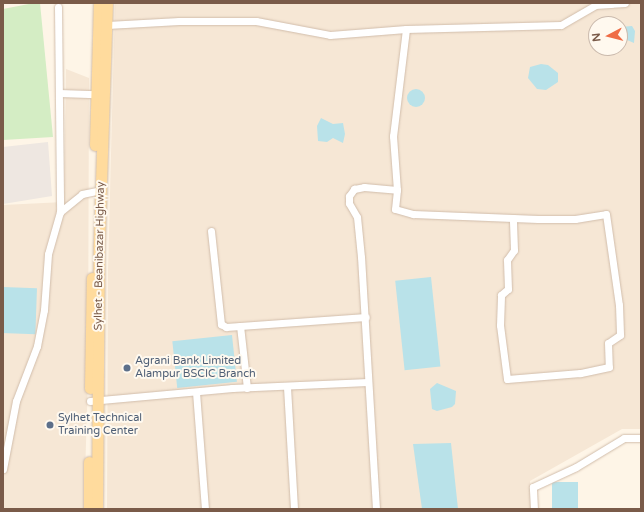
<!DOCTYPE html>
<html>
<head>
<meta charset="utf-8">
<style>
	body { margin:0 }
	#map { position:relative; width:644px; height:512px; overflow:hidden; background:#fef5e7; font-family:"Varela Round",sans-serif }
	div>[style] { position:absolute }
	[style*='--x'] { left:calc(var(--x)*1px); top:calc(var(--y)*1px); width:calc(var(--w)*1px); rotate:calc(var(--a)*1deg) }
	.residential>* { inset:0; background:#f6e7d5 }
	.industrial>* { inset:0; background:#eee7e1 }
	.green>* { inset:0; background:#d4edc4 }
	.water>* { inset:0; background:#b9e2e9; transform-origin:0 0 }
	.round { border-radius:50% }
	.roads { filter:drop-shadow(0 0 1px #d1bdab) drop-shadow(0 0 1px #d1bdab) }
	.street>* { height:7px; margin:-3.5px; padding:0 3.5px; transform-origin:3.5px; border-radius:3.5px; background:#fff }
	.primary>* { height:11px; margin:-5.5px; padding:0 5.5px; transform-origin:5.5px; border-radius:5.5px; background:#ffdb9d }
	.dots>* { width:11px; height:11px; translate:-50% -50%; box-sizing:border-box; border:2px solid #fff9ef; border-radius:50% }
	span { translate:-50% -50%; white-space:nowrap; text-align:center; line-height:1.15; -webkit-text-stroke:4px #fff9ef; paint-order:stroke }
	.street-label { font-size:11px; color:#7a5b49 }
	.service-label { font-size:11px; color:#4e5e75 }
	.left { translate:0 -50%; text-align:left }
	.frame { position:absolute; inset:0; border:4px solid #7a5b49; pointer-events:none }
	.north { position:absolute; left:588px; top:16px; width:40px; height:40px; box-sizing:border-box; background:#fff9ef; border:1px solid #cabaad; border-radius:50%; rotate:263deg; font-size:11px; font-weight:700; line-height:16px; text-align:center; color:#7a5b49 }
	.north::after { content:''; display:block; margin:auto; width:14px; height:18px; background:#ef6c45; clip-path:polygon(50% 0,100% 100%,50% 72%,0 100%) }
</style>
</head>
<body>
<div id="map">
	<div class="residential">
		<i style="clip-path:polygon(evenodd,115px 3px,641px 3px,641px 429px,622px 429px,530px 481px,531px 509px,107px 509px,108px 270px,115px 3px,596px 24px,620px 24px,620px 48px,596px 48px,596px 24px)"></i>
		<i style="clip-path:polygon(66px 69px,89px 78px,88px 377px,84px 509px,3px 509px,3px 205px,64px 202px)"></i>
	</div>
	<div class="industrial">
		<i style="clip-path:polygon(48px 142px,52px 196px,3px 204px,3px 147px)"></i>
	</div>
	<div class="green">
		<i style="clip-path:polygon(34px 3px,40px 3px,53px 137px,3px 140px,3px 9px)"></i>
	</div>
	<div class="water">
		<i style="clip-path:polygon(632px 26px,635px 31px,634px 43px,620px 37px,620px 27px)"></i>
		<i style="clip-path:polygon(541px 64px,548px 65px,558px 73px,558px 82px,546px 90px,537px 89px,528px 78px,530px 67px)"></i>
		<i class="round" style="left:407px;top:89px;width:18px;height:18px"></i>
		<i style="clip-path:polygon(321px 118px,333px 124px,343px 123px,345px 134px,343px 143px,333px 138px,327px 142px,318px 141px,317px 126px)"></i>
		<i style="left:431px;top:277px;width:90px;height:36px;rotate:84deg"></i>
		<i style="left:3px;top:287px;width:34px;height:46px;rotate:2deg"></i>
		<i style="left:232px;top:335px;width:47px;height:60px;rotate:84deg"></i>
		<i style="clip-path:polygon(437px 383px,456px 391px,455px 404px,452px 407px,437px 411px,432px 409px,430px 389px)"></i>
		<i style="clip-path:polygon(451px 443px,458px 509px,422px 509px,413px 444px)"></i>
		<i style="left:552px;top:482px;width:26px;height:27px"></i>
	</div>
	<div class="roads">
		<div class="street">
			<i style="--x:58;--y:7;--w:205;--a:89.4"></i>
			<i style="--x:107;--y:25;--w:72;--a:-3.2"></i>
			<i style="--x:179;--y:21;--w:77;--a:0"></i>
			<i style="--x:256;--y:21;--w:75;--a:10.7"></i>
			<i style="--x:330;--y:35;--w:76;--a:-4.5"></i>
			<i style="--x:406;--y:29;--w:155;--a:-1.5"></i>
			<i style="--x:561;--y:25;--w:39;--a:-30"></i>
			<i style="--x:595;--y:5;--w:30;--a:-4"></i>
			<i style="--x:406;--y:29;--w:108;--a:96.9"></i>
			<i style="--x:393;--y:136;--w:54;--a:85.8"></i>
			<i style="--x:397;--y:190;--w:19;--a:96"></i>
			<i style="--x:395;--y:209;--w:19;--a:16"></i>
			<i style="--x:413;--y:214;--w:125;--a:2.3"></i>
			<i style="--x:538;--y:219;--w:37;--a:0"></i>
			<i style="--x:575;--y:219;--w:31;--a:-9"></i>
			<i style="--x:606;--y:214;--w:92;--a:81.9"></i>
			<i style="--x:619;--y:305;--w:30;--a:88"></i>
			<i style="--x:620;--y:335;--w:14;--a:146"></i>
			<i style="--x:608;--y:343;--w:24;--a:88"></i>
			<i style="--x:609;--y:367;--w:30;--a:168"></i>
			<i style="--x:580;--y:373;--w:73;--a:175.3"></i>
			<i style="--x:507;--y:379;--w:54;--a:-97.4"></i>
			<i style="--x:500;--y:325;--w:30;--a:-88"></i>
			<i style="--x:501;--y:295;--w:9;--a:-41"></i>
			<i style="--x:508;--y:289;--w:29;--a:-92"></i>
			<i style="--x:507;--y:260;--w:12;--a:-55"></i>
			<i style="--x:514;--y:250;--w:32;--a:-92"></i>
			<i style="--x:59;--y:93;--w:37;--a:2"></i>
			<i style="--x:211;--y:231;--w:94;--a:83.9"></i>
			<i style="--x:221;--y:324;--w:6;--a:31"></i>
			<i style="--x:226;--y:327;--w:14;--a:-4"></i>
			<i style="--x:287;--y:387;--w:122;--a:86.7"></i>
			<i style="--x:247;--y:388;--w:62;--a:-96.4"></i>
			<i style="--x:240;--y:326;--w:126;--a:-4.1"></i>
			<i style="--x:196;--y:392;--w:117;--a:85.6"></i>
			<i style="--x:90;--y:401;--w:143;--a:-5.2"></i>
			<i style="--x:232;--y:388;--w:136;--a:-2.5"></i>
			<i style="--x:3;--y:469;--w:69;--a:-79.2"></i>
			<i style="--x:16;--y:401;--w:59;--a:-69.1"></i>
			<i style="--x:37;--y:346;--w:37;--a:-79"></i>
			<i style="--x:44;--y:310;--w:56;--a:-85.9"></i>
			<i style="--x:48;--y:254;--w:44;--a:-74.1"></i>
			<i style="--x:60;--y:212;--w:28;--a:-39"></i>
			<i style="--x:82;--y:194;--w:19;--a:-12"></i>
			<i style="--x:376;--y:509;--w:252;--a:-93.4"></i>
			<i style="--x:361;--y:257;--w:40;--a:-95.7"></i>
			<i style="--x:357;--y:217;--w:16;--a:-120"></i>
			<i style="--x:349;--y:203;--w:7;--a:-90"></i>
			<i style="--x:349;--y:196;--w:9;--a:-54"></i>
			<i style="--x:354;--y:189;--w:10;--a:-11"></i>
			<i style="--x:364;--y:187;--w:33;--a:5"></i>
			<i style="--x:534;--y:509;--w:22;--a:-93"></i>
			<i style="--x:533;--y:487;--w:47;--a:-24.9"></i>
			<i style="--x:576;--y:467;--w:56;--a:-31.1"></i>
			<i style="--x:624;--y:438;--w:17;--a:0"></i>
		</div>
		<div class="primary">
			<i style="--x:95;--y:145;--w:142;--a:-88.4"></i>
			<i style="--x:90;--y:388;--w:110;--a:-89"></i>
			<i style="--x:89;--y:462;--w:47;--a:90"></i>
			<i style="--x:97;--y:509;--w:266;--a:-89.6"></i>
			<i style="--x:99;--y:243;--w:240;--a:-88.1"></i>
		</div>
	</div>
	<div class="dots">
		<i style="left:127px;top:368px;background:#5c6f8a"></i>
		<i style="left:50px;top:425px;background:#5c6f8a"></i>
	</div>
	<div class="street-label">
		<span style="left:100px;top:256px;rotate:-89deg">Sylhet - Beanibazar Highway</span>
	</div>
	<div class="service-label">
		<span class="left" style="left:135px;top:368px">Agrani Bank Limited<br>Alampur BSCIC Branch</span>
		<span class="left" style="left:58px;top:425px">Sylhet Technical<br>Training Center</span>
	</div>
	<div class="frame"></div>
	<div class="north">N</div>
</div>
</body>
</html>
